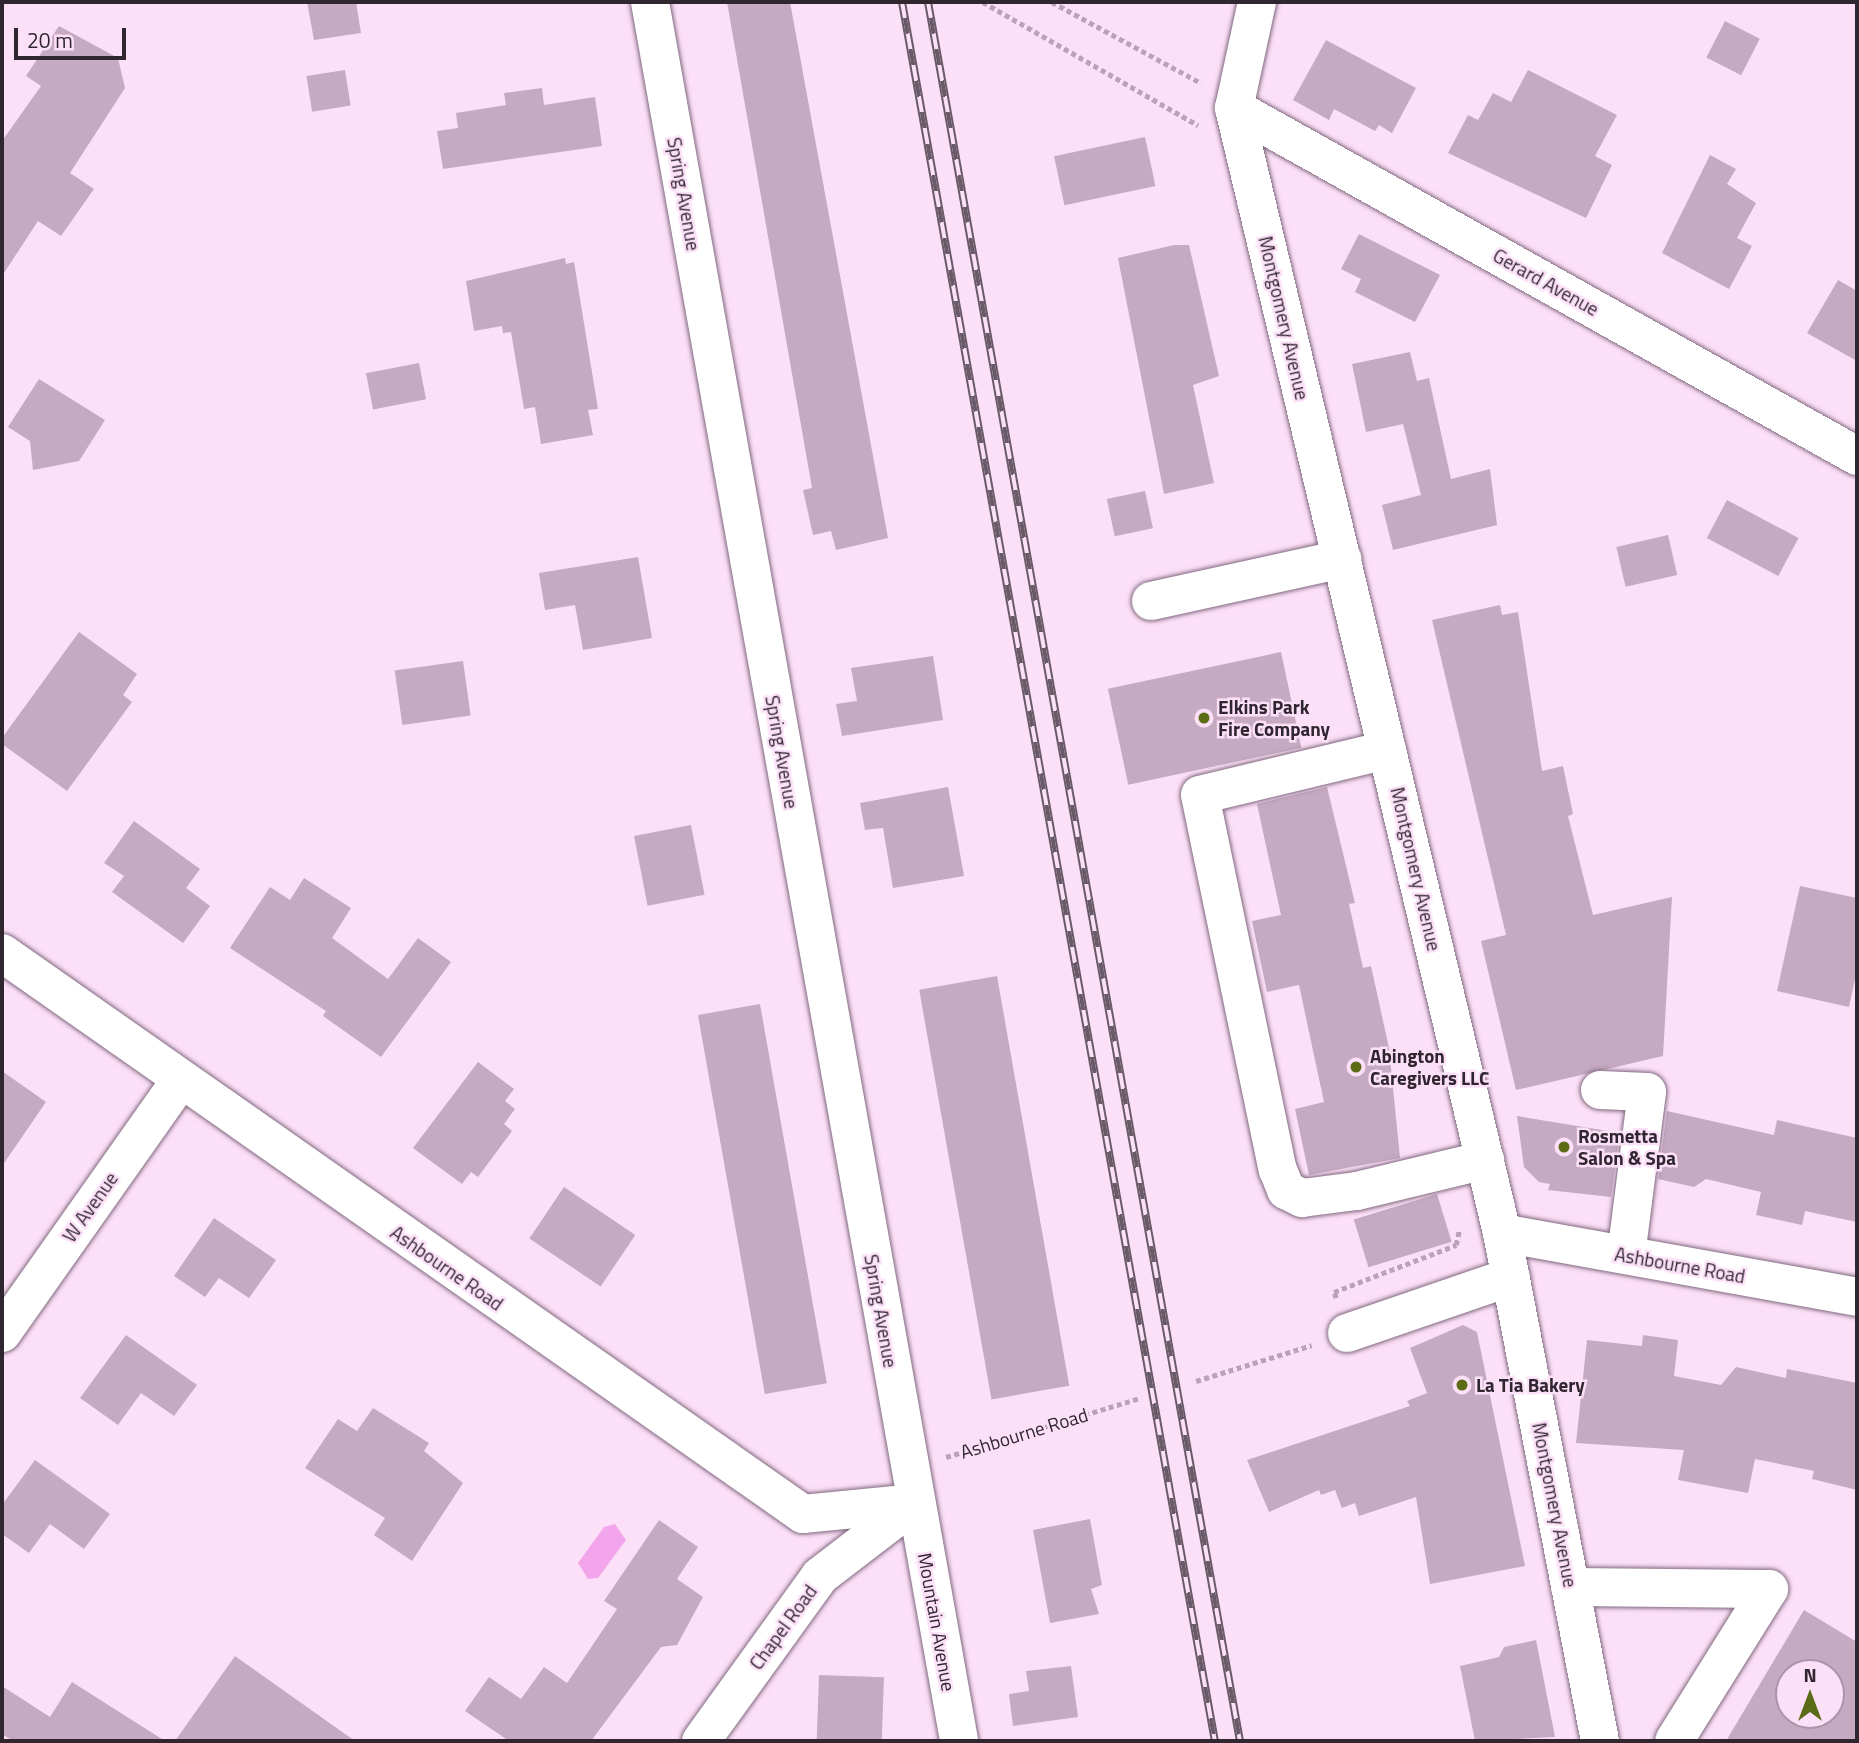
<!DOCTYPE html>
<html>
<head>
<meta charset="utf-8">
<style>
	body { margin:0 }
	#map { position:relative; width:1859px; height:1743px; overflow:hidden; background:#fce0f8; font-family:"Titillium Web",sans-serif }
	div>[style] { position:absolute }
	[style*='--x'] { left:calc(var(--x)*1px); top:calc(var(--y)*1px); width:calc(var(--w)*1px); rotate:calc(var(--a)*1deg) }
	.water>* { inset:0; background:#f3a5ec }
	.building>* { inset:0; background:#c5aac2; transform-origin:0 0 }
	.path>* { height:4.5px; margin-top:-2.25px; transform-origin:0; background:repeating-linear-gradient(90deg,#b9a3b6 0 5px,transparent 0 8.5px) }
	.roads { filter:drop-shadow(0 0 2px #81697f) drop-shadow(0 0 2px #81697f) }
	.minor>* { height:38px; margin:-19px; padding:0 19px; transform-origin:19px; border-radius:19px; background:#fff }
	.rail>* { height:8px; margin-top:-4px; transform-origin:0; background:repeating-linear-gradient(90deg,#fce0f8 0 16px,#695a67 0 32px); box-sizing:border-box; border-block:2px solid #695a67 }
	.dots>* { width:19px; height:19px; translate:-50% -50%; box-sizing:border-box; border:4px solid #fce0f8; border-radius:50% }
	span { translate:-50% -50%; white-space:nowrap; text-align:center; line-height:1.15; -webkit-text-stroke:5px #fce0f8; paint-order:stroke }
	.street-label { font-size:19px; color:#30262f }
	.poi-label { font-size:19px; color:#30262f; font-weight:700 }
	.left { translate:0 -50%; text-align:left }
	.frame { position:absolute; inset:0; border:4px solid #30262f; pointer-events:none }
	.north { position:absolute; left:1775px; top:1659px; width:70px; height:70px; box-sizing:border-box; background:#fce0f8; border:2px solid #aa96a8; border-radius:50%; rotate:0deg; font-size:19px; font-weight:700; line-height:28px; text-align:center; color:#30262f }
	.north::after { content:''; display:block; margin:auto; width:24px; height:32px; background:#5b6b16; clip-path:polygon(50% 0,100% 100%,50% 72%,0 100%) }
	.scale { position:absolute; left:14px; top:28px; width:112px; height:32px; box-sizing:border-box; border:4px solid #30262f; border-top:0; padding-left:9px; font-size:21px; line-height:24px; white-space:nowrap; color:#30262f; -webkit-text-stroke:5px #fce0f8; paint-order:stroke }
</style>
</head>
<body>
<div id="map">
	<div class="water">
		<i style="clip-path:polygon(615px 1524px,626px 1540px,598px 1578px,588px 1579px,578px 1563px,604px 1527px)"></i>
	</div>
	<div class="building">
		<i style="clip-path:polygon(307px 2px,356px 2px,361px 33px,314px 40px)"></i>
		<i style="clip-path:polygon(727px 2px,790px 2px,888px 538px,836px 550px,831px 531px,813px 535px,803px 490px,812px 488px)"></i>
		<i style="left:1725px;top:21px;width:39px;height:41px;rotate:27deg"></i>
		<i style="clip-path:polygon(59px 26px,118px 58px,125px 88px,70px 173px,94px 189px,61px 236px,38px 221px,2px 276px,2px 141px,41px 86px,26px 76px)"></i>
		<i style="clip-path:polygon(1326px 40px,1416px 88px,1392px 133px,1379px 125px,1375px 131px,1334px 109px,1329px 120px,1293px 100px)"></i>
		<i style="left:345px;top:70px;width:36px;height:39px;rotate:81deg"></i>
		<i style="clip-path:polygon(1528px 70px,1617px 115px,1595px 156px,1612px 165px,1586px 218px,1448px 153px,1468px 115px,1478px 120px,1493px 93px,1511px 102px)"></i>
		<i style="clip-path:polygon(542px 88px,544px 105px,595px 97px,602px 146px,443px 169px,437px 131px,458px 128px,456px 113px,506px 105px,504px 93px)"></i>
		<i style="left:1145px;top:137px;width:50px;height:93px;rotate:78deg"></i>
		<i style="clip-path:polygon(1710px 155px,1736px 169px,1727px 184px,1756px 203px,1737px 238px,1752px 246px,1729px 289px,1662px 253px)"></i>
		<i style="clip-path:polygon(1359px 234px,1440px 275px,1415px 322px,1355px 292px,1361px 279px,1341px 269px)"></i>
		<i style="clip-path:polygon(1174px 245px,1189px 245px,1219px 376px,1193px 385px,1214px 483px,1164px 494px,1118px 258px)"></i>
		<i style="clip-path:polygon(565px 258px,566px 264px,574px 262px,598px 409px,588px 410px,593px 435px,541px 444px,535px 407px,524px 409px,511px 332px,503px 333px,502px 326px,474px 331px,466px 281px)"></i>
		<i style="clip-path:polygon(1838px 280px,1857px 291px,1857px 361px,1807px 333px)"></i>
		<i style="clip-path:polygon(1410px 352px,1417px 381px,1429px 378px,1451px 479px,1490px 469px,1497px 525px,1393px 550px,1382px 505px,1421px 495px,1403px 424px,1366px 432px,1352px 364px)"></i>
		<i style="left:419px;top:363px;width:37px;height:54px;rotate:79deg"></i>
		<i style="clip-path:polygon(39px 379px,105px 420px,79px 461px,33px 470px,30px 441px,8px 427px)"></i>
		<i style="left:1145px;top:491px;width:38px;height:39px;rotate:78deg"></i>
		<i style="left:1727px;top:500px;width:81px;height:43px;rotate:28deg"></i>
		<i style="left:1668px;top:535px;width:41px;height:53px;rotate:77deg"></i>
		<i style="clip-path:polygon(638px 557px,652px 638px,583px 650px,575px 605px,545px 610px,539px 573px)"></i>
		<i style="clip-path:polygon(1500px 605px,1502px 615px,1518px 612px,1542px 771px,1563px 766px,1573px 814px,1568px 816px,1593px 915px,1672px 897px,1663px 1056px,1516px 1090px,1481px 941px,1506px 935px,1432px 620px)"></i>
		<i style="clip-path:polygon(79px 632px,137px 674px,123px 695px,132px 702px,67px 791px,2px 744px,2px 738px)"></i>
		<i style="left:1281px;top:652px;width:98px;height:177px;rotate:78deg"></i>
		<i style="clip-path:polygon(933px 656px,943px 720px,842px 736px,836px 704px,857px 701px,851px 668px)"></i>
		<i style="left:463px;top:661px;width:55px;height:69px;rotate:82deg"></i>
		<i style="clip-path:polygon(948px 787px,964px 876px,893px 888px,883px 828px,865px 830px,860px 803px)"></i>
		<i style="clip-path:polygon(1327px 787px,1355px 903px,1349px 904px,1363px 968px,1371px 966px,1389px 1048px,1400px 1158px,1309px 1175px,1295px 1109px,1324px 1102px,1299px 985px,1267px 992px,1252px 921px,1281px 915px,1257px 804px)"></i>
		<i style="clip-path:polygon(134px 821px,200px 869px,186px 888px,210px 906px,183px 943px,112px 892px,124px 876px,104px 863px)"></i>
		<i style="left:691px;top:825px;width:71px;height:58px;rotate:79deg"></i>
		<i style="clip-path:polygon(304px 878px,351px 908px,332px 938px,388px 979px,418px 938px,451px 962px,381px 1057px,323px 1016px,326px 1011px,230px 948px,270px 887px,290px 900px)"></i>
		<i style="clip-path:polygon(1800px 886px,1857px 898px,1857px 970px,1849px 1007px,1777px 991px)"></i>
		<i style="left:997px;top:976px;width:416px;height:79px;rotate:80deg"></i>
		<i style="left:760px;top:1004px;width:385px;height:63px;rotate:80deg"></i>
		<i style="clip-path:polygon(478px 1062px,514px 1089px,505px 1101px,515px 1109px,504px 1124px,512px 1131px,478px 1177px,471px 1172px,462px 1184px,413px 1148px)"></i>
		<i style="clip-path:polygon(2px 1071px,46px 1102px,2px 1166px)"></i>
		<i style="clip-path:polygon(1667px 1111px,1774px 1135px,1777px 1120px,1857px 1138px,1857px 1222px,1805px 1211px,1802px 1225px,1756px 1215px,1761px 1192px,1706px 1179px,1694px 1187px,1658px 1179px)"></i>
		<i style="clip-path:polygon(1517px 1116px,1614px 1132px,1618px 1145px,1611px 1197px,1548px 1190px,1550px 1184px,1539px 1182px,1524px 1167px)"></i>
		<i style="left:564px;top:1187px;width:86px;height:62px;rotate:34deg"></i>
		<i style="left:1437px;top:1194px;width:50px;height:87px;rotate:73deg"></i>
		<i style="clip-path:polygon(214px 1218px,276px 1260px,249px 1298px,219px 1278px,205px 1297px,174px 1276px)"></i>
		<i style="clip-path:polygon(1463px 1325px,1477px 1332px,1525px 1566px,1430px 1584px,1416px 1497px,1359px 1516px,1355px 1503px,1342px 1508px,1335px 1490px,1321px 1495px,1319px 1490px,1269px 1512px,1247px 1460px,1410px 1406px,1407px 1401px,1427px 1393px,1410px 1348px)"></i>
		<i style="clip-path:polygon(126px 1335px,197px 1385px,174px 1416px,141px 1393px,118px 1425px,80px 1398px)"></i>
		<i style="clip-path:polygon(1643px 1335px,1678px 1340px,1674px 1376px,1721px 1385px,1736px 1367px,1786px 1378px,1787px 1369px,1857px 1383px,1857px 1490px,1812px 1479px,1814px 1471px,1755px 1459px,1748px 1493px,1678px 1480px,1684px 1450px,1576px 1443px,1587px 1340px,1642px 1346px)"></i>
		<i style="clip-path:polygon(373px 1408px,429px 1443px,424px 1451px,463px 1483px,412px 1561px,374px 1535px,385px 1518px,305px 1468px,338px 1419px,357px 1431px)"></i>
		<i style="clip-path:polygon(35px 1460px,110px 1514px,84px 1549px,50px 1524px,29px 1553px,2px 1534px,2px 1505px)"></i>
		<i style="clip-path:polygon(1090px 1519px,1102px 1585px,1091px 1589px,1099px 1614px,1050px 1623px,1033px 1530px)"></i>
		<i style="clip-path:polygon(659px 1520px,698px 1547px,677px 1579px,703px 1597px,677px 1645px,661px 1647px,591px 1741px,509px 1741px,465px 1711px,489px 1677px,521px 1699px,544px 1667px,567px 1683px,617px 1609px,604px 1601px)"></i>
		<i style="clip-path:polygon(evenodd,1804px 1610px,1857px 1642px,1857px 1741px,1726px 1741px,1804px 1610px,1789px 1673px,1831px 1673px,1831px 1715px,1789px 1715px,1789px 1673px)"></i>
		<i style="clip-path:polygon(1536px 1640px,1555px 1737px,1475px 1741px,1460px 1666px,1499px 1657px,1504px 1647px)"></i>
		<i style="clip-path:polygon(235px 1656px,355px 1741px,175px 1741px)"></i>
		<i style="clip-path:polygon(1071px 1666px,1078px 1717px,1013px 1726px,1009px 1694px,1029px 1691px,1026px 1671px)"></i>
		<i style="left:819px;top:1675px;width:65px;height:66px;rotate:2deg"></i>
		<i style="clip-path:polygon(72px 1682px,165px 1741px,13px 1741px,2px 1734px,2px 1686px,50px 1717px)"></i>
	</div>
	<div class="path">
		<i style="--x:983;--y:2;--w:248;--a:29.8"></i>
		<i style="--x:1052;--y:2;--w:170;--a:28.5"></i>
		<i style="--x:1336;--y:1298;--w:6;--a:-108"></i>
		<i style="--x:1334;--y:1292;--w:131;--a:-21.1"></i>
		<i style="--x:1456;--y:1245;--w:14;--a:-78"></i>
		<i style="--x:1196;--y:1381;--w:121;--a:-17.2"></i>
		<i style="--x:946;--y:1457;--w:203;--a:-16.9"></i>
	</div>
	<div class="roads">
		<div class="minor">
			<i style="--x:650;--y:2;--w:1766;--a:79.92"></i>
			<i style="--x:1257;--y:2;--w:108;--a:102.2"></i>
			<i style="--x:1234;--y:108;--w:1156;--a:76.6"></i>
			<i style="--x:1502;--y:1233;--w:517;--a:79.08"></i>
			<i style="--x:1234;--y:108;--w:714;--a:29.19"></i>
			<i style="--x:1151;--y:601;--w:196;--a:-12.4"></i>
			<i style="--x:1387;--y:750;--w:192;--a:166.5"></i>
			<i style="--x:1200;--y:795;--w:383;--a:78.3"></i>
			<i style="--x:1278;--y:1170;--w:22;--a:68"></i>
			<i style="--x:1286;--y:1190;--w:18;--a:27"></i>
			<i style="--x:1302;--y:1198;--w:55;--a:-7.3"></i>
			<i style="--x:1357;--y:1191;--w:132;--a:-13.6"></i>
			<i style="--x:2;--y:953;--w:978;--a:35.01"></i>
			<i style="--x:803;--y:1514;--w:113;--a:-5.6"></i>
			<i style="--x:1600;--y:1090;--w:47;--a:2.4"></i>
			<i style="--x:1647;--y:1092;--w:164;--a:97.3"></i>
			<i style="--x:1502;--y:1233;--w:361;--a:10.2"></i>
			<i style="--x:2;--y:1333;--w:307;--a:-54.8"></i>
			<i style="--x:1347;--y:1333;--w:173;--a:-18.9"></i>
			<i style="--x:1570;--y:1587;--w:199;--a:0.6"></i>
			<i style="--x:1769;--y:1589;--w:179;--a:122"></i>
			<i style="--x:701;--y:1741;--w:203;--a:-54.2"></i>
			<i style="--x:820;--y:1576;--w:120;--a:-37.5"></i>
		</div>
	</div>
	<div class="rail">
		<i style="--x:902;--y:2;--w:1767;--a:79.8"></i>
		<i style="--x:928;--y:2;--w:1767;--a:79.83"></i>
	</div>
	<div class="dots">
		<i style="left:1204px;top:718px;background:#5b6b16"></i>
		<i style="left:1356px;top:1067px;background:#5b6b16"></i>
		<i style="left:1564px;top:1147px;background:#5b6b16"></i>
		<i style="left:1462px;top:1385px;background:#5b6b16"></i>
	</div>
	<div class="street-label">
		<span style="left:684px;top:194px;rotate:80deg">Spring Avenue</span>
		<span style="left:1546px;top:282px;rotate:29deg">Gerard Avenue</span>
		<span style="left:1284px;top:318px;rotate:77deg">Montgomery Avenue</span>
		<span style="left:782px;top:752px;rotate:80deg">Spring Avenue</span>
		<span style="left:1416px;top:869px;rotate:77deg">Montgomery Avenue</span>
		<span style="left:90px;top:1207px;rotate:-55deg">W Avenue</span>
		<span style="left:1680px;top:1265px;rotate:10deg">Ashbourne Road</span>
		<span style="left:447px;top:1268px;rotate:35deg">Ashbourne Road</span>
		<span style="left:881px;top:1311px;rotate:80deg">Spring Avenue</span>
		<span style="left:1024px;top:1433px;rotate:-17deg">Ashbourne Road</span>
		<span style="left:1555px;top:1505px;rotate:79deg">Montgomery Avenue</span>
		<span style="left:937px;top:1622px;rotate:80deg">Mountain Avenue</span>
		<span style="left:783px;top:1627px;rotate:-54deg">Chapel Road</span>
	</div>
	<div class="poi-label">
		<span class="left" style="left:1218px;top:718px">Elkins Park<br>Fire Company</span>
		<span class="left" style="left:1370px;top:1067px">Abington<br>Caregivers LLC</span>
		<span class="left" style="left:1578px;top:1147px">Rosmetta<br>Salon &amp; Spa</span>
		<span class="left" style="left:1476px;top:1385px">La Tia Bakery</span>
	</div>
	<div class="frame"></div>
	<div class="north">N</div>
	<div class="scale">20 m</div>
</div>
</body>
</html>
